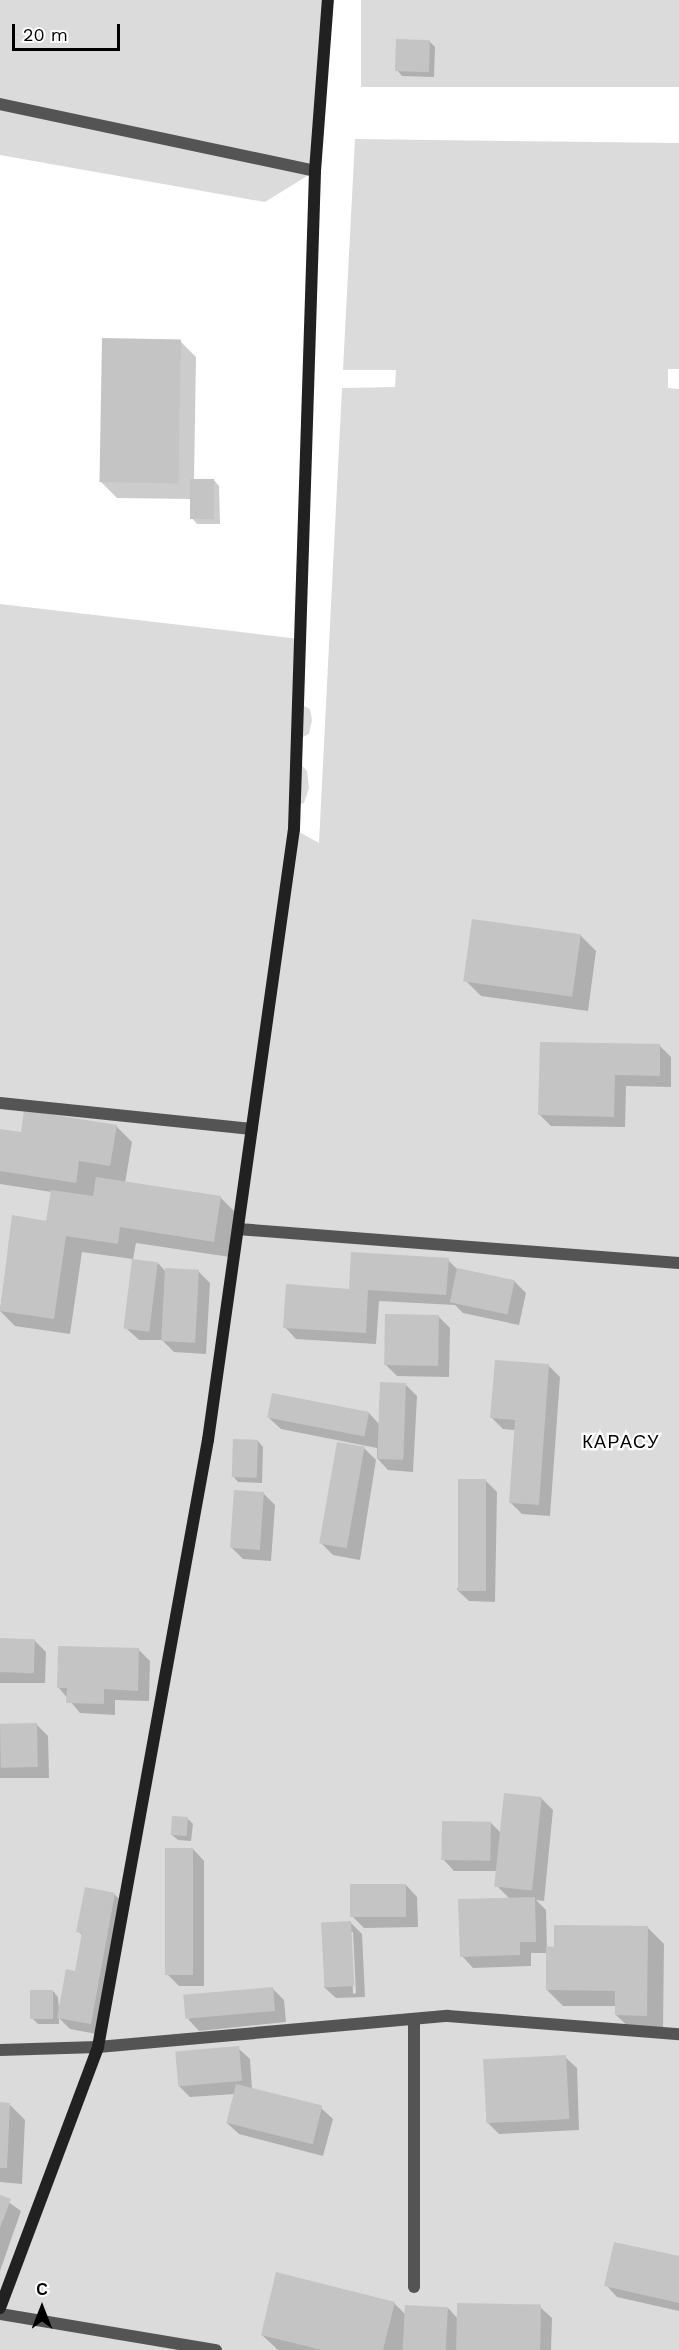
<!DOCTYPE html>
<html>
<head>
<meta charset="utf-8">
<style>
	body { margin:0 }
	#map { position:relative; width:679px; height:2350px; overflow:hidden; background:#fff; font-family:"Work Sans",sans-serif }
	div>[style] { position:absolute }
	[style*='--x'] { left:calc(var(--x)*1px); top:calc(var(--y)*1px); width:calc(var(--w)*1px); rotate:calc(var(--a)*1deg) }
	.green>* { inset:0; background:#dbdbdb; transform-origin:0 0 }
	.shadow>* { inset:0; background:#0003 }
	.building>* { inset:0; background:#c4c4c4; transform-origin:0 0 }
	.lane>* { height:12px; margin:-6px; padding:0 6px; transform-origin:6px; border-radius:6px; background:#545454 }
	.secondary>* { height:12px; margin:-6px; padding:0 6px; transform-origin:6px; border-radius:6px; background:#212121 }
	span { translate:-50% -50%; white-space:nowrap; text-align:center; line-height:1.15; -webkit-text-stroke:4.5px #fff; paint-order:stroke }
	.quarter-label { font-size:18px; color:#000; letter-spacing:1.5px }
	.north { position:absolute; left:12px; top:2278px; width:60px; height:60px; -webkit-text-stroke:4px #fff; paint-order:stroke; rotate:0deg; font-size:16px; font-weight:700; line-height:24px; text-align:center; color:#000 }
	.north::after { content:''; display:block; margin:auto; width:21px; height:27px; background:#000; clip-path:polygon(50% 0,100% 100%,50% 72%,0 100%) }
	.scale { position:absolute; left:12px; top:24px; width:108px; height:27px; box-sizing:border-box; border:3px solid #000; border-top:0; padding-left:8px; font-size:18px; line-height:21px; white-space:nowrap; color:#000; -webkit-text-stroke:4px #fff; paint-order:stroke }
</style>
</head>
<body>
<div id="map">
	<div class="green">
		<i style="clip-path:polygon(0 0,328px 0,315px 171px,265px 202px,0 155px)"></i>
		<i style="left:361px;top:0;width:318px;height:87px"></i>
		<i style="clip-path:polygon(355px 139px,679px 143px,679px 369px,668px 369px,668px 388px,679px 389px,679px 2350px,0 2350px,0 604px,300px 639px,298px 703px,310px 709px,312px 720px,309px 734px,297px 740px,297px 760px,307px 771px,309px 788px,304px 803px,295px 806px,294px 829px,319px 843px,342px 388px,395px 387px,396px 370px,343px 370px)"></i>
	</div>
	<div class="shadow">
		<i style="clip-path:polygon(429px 41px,435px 47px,434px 77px,402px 76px,397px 70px)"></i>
		<i style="clip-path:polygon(180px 341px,196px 357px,194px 481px,214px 480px,219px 486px,220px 524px,197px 524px,192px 518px,191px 499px,117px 498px,101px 482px)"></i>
		<i style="clip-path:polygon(580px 935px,596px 951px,588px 1011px,481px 996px,465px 980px)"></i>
		<i style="clip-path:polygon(660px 1046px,671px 1057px,671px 1087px,626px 1086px,625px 1127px,551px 1126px,540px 1115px)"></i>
		<i style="clip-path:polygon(116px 1126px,132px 1142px,125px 1183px,220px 1197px,236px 1213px,230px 1257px,136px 1243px,133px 1259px,82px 1252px,70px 1334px,15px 1326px,0 1311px,13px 1217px,48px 1222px,52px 1192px,0 1184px,0 1130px,22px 1134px)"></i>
		<i style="clip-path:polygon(448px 1260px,458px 1270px,514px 1281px,526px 1293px,519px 1325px,463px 1313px,455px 1305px,379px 1301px,376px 1344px,296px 1339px,285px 1327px,351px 1290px)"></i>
		<i style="clip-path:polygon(158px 1263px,166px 1272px,199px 1272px,210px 1283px,206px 1354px,174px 1352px,162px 1340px,139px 1340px,127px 1329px)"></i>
		<i style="clip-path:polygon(438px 1316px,450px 1328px,449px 1377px,397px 1376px,385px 1364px)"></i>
		<i style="clip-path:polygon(549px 1366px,560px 1377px,550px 1516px,522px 1514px,510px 1502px,516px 1430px,503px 1429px,492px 1418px)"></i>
		<i style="clip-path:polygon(406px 1385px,417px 1396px,413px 1472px,388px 1470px,377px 1458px,377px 1448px,281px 1429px,269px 1418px,369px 1413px,379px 1424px)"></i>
		<i style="clip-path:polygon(258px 1441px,263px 1447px,262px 1483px,238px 1482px,233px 1476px)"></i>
		<i style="clip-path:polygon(364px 1448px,376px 1460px,360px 1560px,333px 1555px,322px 1544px)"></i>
		<i style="clip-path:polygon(486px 1481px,497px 1492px,495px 1602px,469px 1601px,457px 1590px)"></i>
		<i style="clip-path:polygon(263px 1493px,275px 1505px,271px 1561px,243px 1559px,232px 1548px)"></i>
		<i style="clip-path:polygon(0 1640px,34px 1640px,46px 1652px,45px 1683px,0 1683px)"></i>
		<i style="clip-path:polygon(138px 1649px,150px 1661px,149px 1701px,115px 1700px,115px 1715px,80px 1713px,59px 1688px)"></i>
		<i style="clip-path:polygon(0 1725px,37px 1725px,48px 1736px,49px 1778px,0 1778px)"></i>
		<i style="clip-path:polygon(541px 1798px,553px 1810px,544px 1901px,536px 1900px,546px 1910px,547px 1948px,648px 1928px,664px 1944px,663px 2031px,633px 2031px,616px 2015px,616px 2006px,563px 2006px,547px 1990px,547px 1953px,531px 1953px,531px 1966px,473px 1968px,462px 1956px,510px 1899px,497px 1886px,498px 1871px,454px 1871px,443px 1859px,491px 1823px,502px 1834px)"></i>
		<i style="clip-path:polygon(187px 1818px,193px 1824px,191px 1841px,178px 1840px,172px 1835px)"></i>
		<i style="clip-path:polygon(193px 1849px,204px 1861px,204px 1986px,179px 1986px,167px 1974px)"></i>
		<i style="clip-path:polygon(406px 1885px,417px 1897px,418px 1927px,364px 1928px,352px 1916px)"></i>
		<i style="clip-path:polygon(114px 1894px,126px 1905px,102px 2035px,70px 2029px,59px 2018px,59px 2024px,38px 2024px,32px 2018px,53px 1991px,58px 1997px,59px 2010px,76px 1972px,83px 1936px,78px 1931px)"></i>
		<i style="clip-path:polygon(evenodd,351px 1923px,362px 1934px,365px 1997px,336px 1998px,324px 1987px,351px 1923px,350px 1932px,353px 1932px,356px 1993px,353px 1994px,350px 1932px)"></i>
		<i style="clip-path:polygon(272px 1988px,284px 2000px,286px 2022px,199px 2031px,188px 2019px)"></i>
		<i style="clip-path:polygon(238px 2048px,250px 2059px,252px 2089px,321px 2108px,333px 2119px,323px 2156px,239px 2134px,227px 2123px,235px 2094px,190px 2097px,179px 2086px)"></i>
		<i style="clip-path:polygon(565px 2057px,577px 2068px,579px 2130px,499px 2134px,487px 2122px)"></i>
		<i style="clip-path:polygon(0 2104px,9px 2104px,25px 2120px,22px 2184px,0 2182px)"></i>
		<i style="clip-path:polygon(0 2196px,21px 2211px,0 2271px)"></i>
		<i style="clip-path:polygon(679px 2258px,679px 2311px,617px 2297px,606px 2285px)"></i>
		<i style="clip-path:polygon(394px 2303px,406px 2315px,448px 2308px,458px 2319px,540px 2307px,552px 2318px,551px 2350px,278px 2350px,262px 2335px)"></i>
	</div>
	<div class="building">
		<i style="left:396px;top:39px;width:34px;height:32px;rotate:2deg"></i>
		<i style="left:102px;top:338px;width:79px;height:144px;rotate:1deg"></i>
		<i style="left:190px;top:479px;width:24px;height:40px"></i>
		<i style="left:472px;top:919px;width:110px;height:63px;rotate:8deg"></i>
		<i style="clip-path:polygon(540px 1042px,660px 1044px,660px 1076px,615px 1075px,614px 1117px,538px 1115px)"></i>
		<i style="clip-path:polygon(24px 1110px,117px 1125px,110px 1166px,79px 1161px,76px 1183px,0 1171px,0 1129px,21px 1132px)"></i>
		<i style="clip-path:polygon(96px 1177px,221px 1196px,214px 1242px,120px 1227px,118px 1244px,66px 1236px,54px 1319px,0 1311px,12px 1215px,46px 1221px,51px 1190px,93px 1196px)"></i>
		<i style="clip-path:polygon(351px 1252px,449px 1258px,446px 1295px,368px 1290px,366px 1333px,283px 1328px,286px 1284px,349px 1289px)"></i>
		<i style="left:132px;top:1259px;width:26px;height:70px;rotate:7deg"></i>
		<i style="left:165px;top:1268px;width:34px;height:73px;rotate:3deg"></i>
		<i style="left:457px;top:1268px;width:59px;height:35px;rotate:12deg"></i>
		<i style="left:385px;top:1314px;width:54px;height:51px;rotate:1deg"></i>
		<i style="clip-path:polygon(495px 1360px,549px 1364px,539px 1505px,509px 1503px,515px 1420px,490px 1418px)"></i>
		<i style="left:380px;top:1382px;width:26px;height:77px;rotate:2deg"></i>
		<i style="left:272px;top:1393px;width:99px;height:25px;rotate:11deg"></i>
		<i style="left:233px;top:1439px;width:25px;height:38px;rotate:2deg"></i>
		<i style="left:337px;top:1442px;width:28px;height:103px;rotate:10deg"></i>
		<i style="left:458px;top:1479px;width:28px;height:112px"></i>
		<i style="left:234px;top:1490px;width:30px;height:58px;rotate:4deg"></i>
		<i style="left:0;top:1638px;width:35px;height:34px;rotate:2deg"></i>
		<i style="clip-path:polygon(58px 1646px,139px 1648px,138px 1691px,104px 1689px,104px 1704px,66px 1703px,67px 1688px,57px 1688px)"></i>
		<i style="left:37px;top:1723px;width:44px;height:37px;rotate:89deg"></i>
		<i style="left:504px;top:1793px;width:38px;height:94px;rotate:6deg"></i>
		<i style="left:172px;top:1816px;width:16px;height:19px;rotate:4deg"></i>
		<i style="left:442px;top:1821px;width:49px;height:39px;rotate:1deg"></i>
		<i style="left:165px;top:1848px;width:28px;height:127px"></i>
		<i style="left:350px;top:1884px;width:56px;height:33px"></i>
		<i style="clip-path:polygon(85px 1887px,115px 1893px,91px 2024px,57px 2018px,66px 1969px,75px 1971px,82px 1933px,76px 1932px)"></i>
		<i style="clip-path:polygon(535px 1897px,536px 1942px,520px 1942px,520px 1955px,460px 1957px,458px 1899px)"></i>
		<i style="left:351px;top:1921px;width:65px;height:30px;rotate:87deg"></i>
		<i style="clip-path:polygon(554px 1925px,648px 1926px,647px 2016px,615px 2015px,615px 1991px,546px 1990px,546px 1946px,554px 1947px)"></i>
		<i style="left:273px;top:1987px;width:24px;height:90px;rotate:85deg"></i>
		<i style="left:30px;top:1990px;width:23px;height:29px"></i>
		<i style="left:239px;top:2046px;width:35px;height:64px;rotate:85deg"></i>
		<i style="left:566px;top:2055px;width:64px;height:83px;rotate:87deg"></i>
		<i style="left:236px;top:2084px;width:89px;height:40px;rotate:14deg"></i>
		<i style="clip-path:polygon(0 2102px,10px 2103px,7px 2168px,0 2168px)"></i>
		<i style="clip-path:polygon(0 2195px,11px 2199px,0 2228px)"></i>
		<i style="clip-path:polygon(614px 2242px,679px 2256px,679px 2303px,604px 2286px)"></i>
		<i style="clip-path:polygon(276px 2272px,395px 2302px,383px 2350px,322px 2350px,261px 2335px)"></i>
		<i style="left:457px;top:2303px;width:84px;height:47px;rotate:1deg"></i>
		<i style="left:405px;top:2305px;width:43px;height:45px;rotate:3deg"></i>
	</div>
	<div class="lane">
		<i style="--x:0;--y:104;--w:322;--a:12"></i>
		<i style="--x:0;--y:1103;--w:253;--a:5.9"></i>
		<i style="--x:238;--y:1229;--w:442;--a:4.4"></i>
		<i style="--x:414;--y:2019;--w:268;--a:90"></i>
		<i style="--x:0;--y:2050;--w:98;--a:-1.8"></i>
		<i style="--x:98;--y:2047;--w:351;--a:-5.1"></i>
		<i style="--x:448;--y:2016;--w:232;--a:4.5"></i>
		<i style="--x:0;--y:2314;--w:219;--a:9.5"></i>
	</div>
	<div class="secondary">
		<i style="--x:0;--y:2308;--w:279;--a:-69.4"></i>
		<i style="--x:98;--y:2047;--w:617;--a:-79.73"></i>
		<i style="--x:208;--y:1440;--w:617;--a:-81.99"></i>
		<i style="--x:294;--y:829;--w:658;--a:-88.17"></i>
		<i style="--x:315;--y:171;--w:171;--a:-85.7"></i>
	</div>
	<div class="quarter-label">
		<span style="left:621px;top:1442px">КАРАСУ</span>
	</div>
	<div class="north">С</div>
	<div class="scale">20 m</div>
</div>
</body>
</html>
